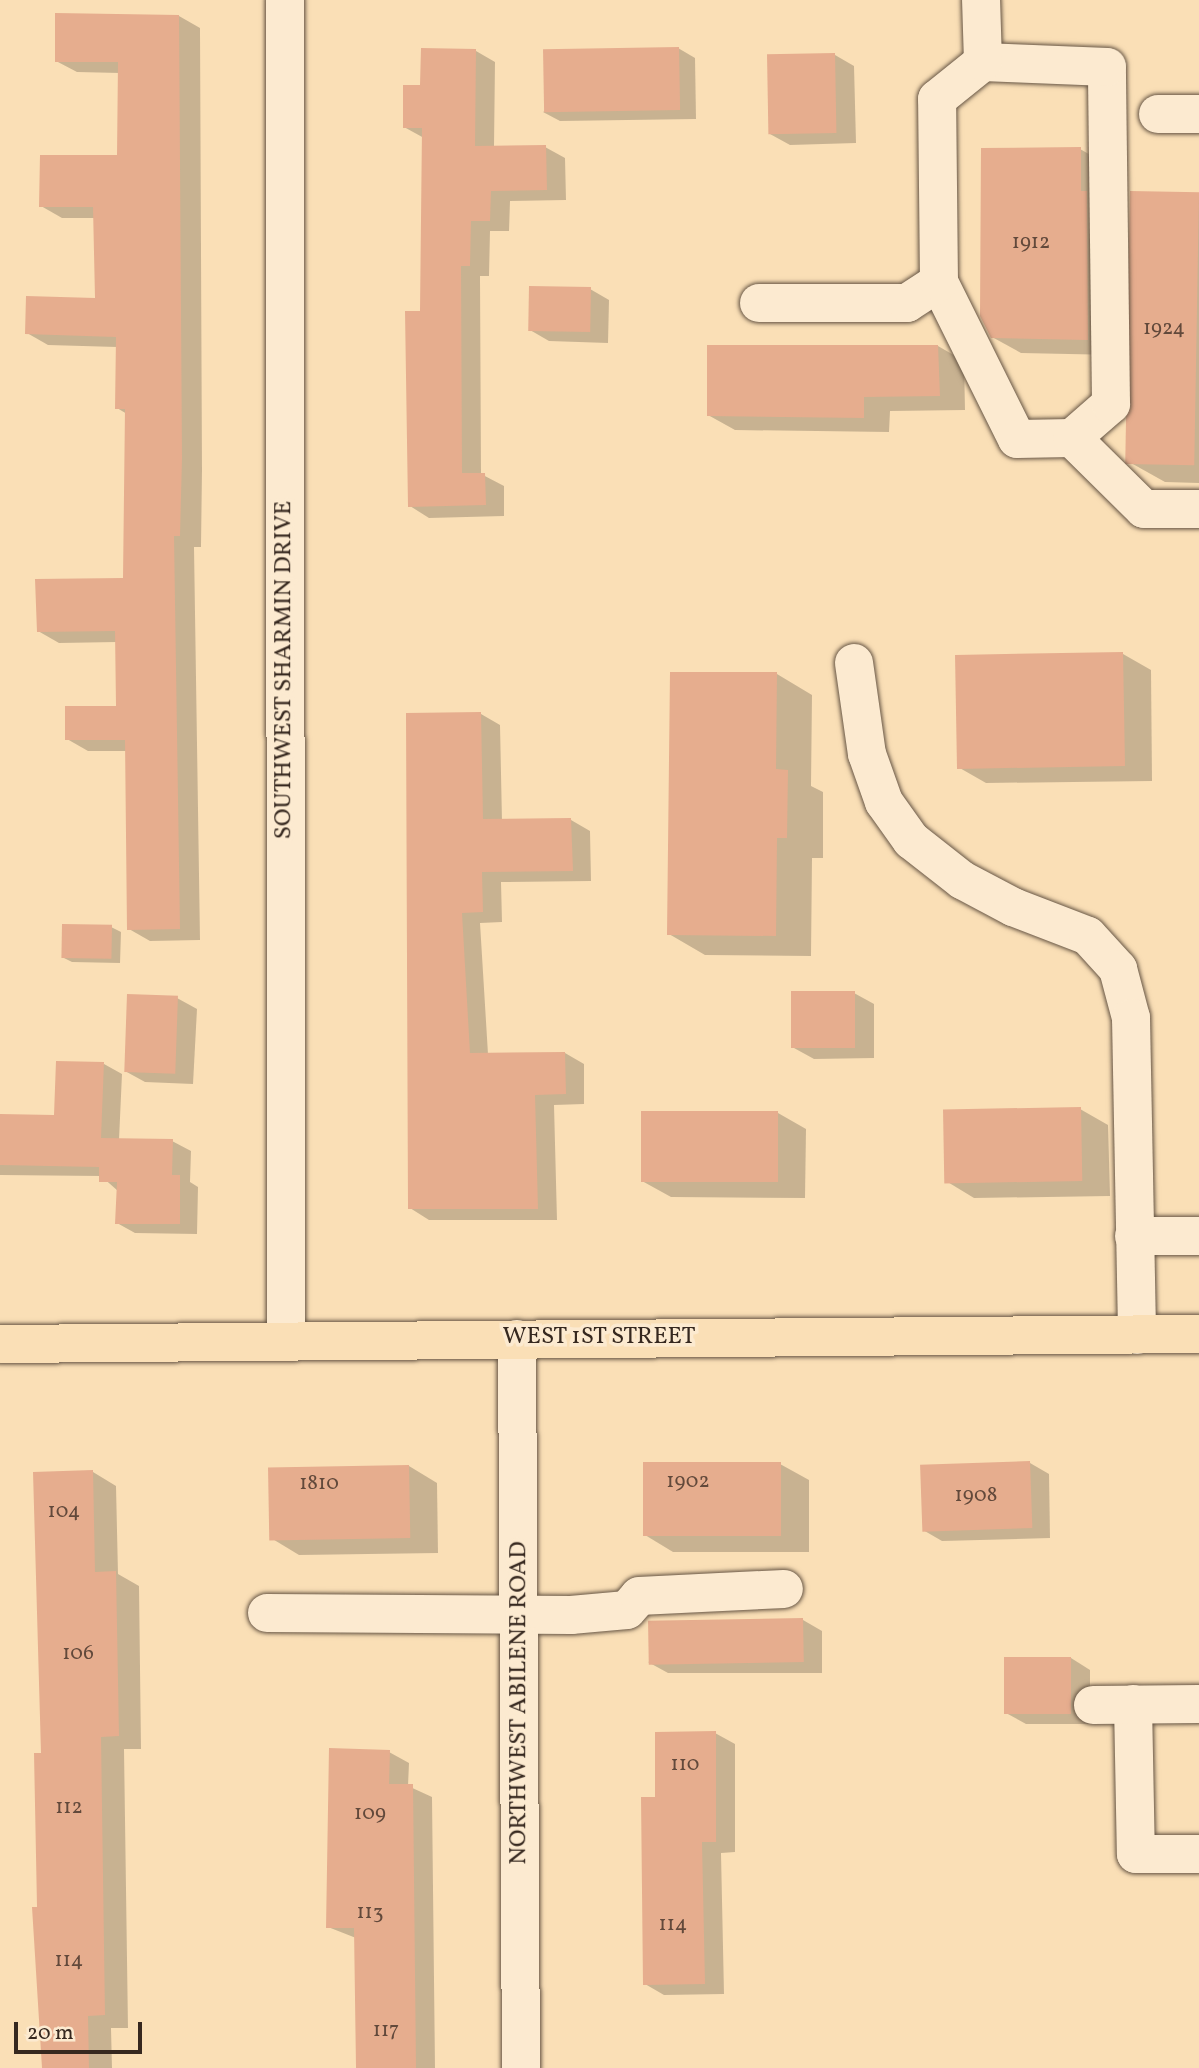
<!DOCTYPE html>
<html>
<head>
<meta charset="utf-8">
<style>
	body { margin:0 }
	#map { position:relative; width:1199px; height:2068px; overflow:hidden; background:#fadfb6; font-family:Vollkorn,serif }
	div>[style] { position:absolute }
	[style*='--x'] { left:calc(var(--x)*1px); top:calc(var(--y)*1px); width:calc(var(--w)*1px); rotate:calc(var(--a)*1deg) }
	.shadow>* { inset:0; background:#0003 }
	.building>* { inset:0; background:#e6ad8e; transform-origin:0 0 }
	.roads { filter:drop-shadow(0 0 2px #675645) drop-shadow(0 0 2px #675645) }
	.minor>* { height:38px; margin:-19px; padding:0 19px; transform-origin:19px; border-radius:19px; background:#fcead0 }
	.major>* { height:38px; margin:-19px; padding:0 19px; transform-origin:19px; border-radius:19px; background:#fadfb6 }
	span { translate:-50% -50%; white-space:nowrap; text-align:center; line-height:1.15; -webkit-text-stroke:7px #fcead0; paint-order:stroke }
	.number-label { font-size:21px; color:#62493b }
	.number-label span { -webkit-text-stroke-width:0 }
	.street-label { font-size:24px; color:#36281f }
	.scale { position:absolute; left:14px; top:2022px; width:128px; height:32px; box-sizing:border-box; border:4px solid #36281f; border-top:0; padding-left:9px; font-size:21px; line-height:24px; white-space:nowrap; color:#36281f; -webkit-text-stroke:5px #fcead0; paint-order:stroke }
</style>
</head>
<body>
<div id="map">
	<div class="shadow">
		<i style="clip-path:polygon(179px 16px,200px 28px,202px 470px,201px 547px,194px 547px,200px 940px,150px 941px,129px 929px,127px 751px,88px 751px,67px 739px,117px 708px,117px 642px,59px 643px,38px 631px,125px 580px,127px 414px,117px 408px,117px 347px,48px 345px,27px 333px,97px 300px,95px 218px,62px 218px,41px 206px,119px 157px,120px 73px,77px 72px,56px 61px)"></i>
		<i style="clip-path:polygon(678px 48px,695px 58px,696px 119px,560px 121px,543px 112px)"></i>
		<i style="clip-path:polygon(476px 51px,495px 62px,494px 147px,545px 147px,565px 158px,566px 200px,510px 201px,509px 231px,490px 231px,489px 276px,480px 276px,481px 474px,504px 486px,504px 516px,429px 518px,410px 506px,422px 313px,424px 138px,404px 127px,422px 87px)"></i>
		<i style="clip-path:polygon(835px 55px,854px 66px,856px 143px,790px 145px,770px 134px)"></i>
		<i style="clip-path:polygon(1080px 149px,1108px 165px,1116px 355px,1021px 353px,992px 337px)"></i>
		<i style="clip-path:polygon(1199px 193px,1199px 483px,1165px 482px,1131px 463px)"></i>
		<i style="clip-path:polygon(590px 289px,609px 300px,608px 343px,549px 341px,530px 330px)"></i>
		<i style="clip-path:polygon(938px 346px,964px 361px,965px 410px,890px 411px,889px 432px,735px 430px,708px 415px)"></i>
		<i style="clip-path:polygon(1123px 654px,1151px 670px,1152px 781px,986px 783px,958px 767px)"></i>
		<i style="clip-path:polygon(777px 674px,812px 695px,811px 786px,823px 792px,823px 858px,812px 858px,811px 956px,705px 955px,669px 934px)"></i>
		<i style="clip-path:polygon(481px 714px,500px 725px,502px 821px,571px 820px,590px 831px,591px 881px,501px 882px,502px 922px,480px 923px,488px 1054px,565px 1053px,584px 1064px,584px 1104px,554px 1105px,557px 1220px,429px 1220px,410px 1208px)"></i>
		<i style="clip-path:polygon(111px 927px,121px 932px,120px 963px,72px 962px,62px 957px)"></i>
		<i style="clip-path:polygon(854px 993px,874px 1004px,874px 1058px,814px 1059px,794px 1048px)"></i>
		<i style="clip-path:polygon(177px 998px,197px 1009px,193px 1084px,145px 1082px,125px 1071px)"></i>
		<i style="clip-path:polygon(104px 1064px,122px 1074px,119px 1140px,172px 1141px,191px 1151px,190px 1182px,198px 1187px,197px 1234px,135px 1233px,117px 1223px,118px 1191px,101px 1176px,0 1175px,0 1116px,55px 1117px)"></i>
		<i style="clip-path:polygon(1080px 1109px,1108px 1125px,1110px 1196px,974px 1198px,946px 1181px)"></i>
		<i style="clip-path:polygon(778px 1113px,806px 1129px,805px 1198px,671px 1197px,642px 1181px)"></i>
		<i style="clip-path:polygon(1030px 1463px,1049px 1474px,1050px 1538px,942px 1541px,923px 1530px)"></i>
		<i style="clip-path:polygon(780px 1464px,809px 1480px,809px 1552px,673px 1552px,645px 1535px)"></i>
		<i style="clip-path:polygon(409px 1466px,437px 1483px,438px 1553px,299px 1555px,271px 1538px)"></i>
		<i style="clip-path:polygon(93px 1472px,116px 1486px,118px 1574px,139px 1586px,141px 1749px,124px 1749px,128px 2028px,111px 2028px,112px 2068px,44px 2068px,34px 1909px,38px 1909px,42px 1755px)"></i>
		<i style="clip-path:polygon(803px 1620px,822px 1631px,822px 1673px,668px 1673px,648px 1662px)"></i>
		<i style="clip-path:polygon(1071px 1658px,1090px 1670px,1090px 1724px,1026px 1724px,1006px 1713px)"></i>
		<i style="clip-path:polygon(715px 1733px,735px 1744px,735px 1852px,721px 1853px,724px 1994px,664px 1995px,645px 1984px,656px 1799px)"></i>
		<i style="clip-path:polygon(389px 1752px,409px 1763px,408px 1786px,432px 1797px,435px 2068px,359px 2068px,356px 1938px,328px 1927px)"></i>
	</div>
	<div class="building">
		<i style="clip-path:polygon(55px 13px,179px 15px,182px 458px,180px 536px,174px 536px,180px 929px,127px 930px,125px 740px,65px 740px,65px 706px,116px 706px,115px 631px,37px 632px,35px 579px,123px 578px,125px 409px,115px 409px,116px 337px,25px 334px,26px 296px,95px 298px,93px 207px,39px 207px,40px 155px,117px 155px,118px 62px,55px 62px)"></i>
		<i style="left:679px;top:47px;width:63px;height:136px;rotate:89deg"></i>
		<i style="clip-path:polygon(421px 48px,476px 49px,475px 146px,546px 145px,547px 190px,491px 191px,490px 221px,471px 221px,470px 266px,461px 266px,462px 473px,485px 473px,486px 505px,408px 507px,405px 311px,420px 311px,422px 128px,403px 128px,403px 85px,420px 85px)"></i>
		<i style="left:835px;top:53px;width:80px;height:68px;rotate:89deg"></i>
		<i style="clip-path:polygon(1081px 147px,1081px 191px,1087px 191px,1088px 340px,991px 338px,980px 316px,981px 148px)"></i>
		<i style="left:1130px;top:191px;width:69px;height:273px;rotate:1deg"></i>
		<i style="left:529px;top:286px;width:62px;height:45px;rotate:1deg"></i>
		<i style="clip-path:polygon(707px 345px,938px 345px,940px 396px,864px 397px,864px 418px,707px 416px)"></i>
		<i style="left:1123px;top:652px;width:114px;height:168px;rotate:89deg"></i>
		<i style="clip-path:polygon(670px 672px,777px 672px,776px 769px,788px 770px,787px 838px,777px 838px,776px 936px,667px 935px)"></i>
		<i style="clip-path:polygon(481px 712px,483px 819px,571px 818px,573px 871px,482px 872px,483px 912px,462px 913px,470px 1053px,565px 1052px,566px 1094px,535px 1095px,538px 1209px,408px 1209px,406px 713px)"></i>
		<i style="left:62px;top:924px;width:50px;height:34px;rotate:1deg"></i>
		<i style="left:855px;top:991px;width:57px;height:64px;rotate:90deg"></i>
		<i style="left:127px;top:994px;width:51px;height:78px;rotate:2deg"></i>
		<i style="clip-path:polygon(56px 1061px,104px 1062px,101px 1138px,173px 1139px,172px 1175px,180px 1175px,180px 1224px,115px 1224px,117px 1182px,99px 1182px,99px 1167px,0 1165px,0 1114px,54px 1115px)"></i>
		<i style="left:1081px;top:1107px;width:74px;height:138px;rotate:89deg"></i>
		<i style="left:641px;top:1111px;width:137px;height:71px"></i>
		<i style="left:1030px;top:1461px;width:67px;height:110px;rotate:88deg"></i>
		<i style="left:781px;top:1462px;width:74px;height:138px;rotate:90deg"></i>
		<i style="left:409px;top:1465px;width:73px;height:141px;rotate:89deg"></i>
		<i style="clip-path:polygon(93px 1470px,95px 1572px,116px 1571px,119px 1736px,101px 1737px,105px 2015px,88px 2016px,89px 2068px,42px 2068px,32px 1907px,37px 1907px,34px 1753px,41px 1753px,33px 1472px)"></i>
		<i style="left:803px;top:1618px;width:44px;height:155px;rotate:89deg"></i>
		<i style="left:1004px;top:1657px;width:67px;height:57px"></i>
		<i style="clip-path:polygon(716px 1731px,716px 1842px,702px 1842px,705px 1984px,643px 1985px,641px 1797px,655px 1797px,655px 1732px)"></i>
		<i style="clip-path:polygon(329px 1748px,390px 1750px,389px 1784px,413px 1784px,416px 2068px,356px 2068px,354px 1928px,326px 1928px)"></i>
	</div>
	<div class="roads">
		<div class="minor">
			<i style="--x:285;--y:0;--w:1341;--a:89.96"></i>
			<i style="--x:1158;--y:114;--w:41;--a:0"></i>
			<i style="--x:939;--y:282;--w:175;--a:63.6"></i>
			<i style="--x:1017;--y:439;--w:55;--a:-1"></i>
			<i style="--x:1072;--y:438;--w:52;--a:-41.1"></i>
			<i style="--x:1111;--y:404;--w:337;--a:-90.7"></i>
			<i style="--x:1107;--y:67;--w:124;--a:-177.7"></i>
			<i style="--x:759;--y:303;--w:148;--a:0"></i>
			<i style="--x:907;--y:303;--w:38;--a:-33"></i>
			<i style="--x:939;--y:282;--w:183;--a:-90.6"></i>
			<i style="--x:937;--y:99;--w:59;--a:-38.8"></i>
			<i style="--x:983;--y:62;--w:62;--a:-91.8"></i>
			<i style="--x:1072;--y:438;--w:101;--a:44.6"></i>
			<i style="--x:1144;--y:509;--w:55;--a:0"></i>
			<i style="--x:854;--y:663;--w:92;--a:81.9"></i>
			<i style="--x:867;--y:754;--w:51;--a:70.5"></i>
			<i style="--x:884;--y:802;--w:47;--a:54.6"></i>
			<i style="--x:911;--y:840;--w:65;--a:38.1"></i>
			<i style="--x:962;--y:880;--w:58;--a:27.9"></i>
			<i style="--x:1013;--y:907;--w:80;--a:21.1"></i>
			<i style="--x:1088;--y:936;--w:45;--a:47.7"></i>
			<i style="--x:1118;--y:969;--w:51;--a:75.1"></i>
			<i style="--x:1131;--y:1018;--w:317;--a:88.9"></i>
			<i style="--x:1134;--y:1236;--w:65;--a:0"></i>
			<i style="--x:517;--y:1339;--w:729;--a:89.69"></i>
			<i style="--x:267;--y:1613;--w:304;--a:0.4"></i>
			<i style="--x:571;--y:1615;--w:56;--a:-5.1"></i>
			<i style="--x:627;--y:1610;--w:18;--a:-49"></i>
			<i style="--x:639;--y:1596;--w:145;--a:-2.8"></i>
			<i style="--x:1133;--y:1704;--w:150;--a:88.9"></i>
			<i style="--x:1136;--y:1854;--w:63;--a:0"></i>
			<i style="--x:1093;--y:1705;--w:106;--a:-0.5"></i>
		</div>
		<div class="major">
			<i style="--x:0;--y:1344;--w:1199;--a:-0.48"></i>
		</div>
	</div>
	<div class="number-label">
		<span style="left:1031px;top:243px">1912</span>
		<span style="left:1164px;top:329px">1924</span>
		<span style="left:688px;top:1482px">1902</span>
		<span style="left:319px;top:1484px">1810</span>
		<span style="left:976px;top:1496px">1908</span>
		<span style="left:64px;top:1512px">104</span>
		<span style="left:78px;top:1654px">106</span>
		<span style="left:685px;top:1765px">110</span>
		<span style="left:69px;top:1808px">112</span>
		<span style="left:370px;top:1814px">109</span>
		<span style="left:370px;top:1913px">113</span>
		<span style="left:673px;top:1925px">114</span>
		<span style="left:69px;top:1961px">114</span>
		<span style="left:386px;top:2031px">117</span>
	</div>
	<div class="street-label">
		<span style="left:285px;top:670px;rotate:-90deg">SOUTHWEST SHARMIN DRIVE</span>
		<span style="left:599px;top:1338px">WEST 1ST STREET</span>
		<span style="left:520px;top:1703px;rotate:-90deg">NORTHWEST ABILENE ROAD</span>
	</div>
	<div class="scale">20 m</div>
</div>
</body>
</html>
